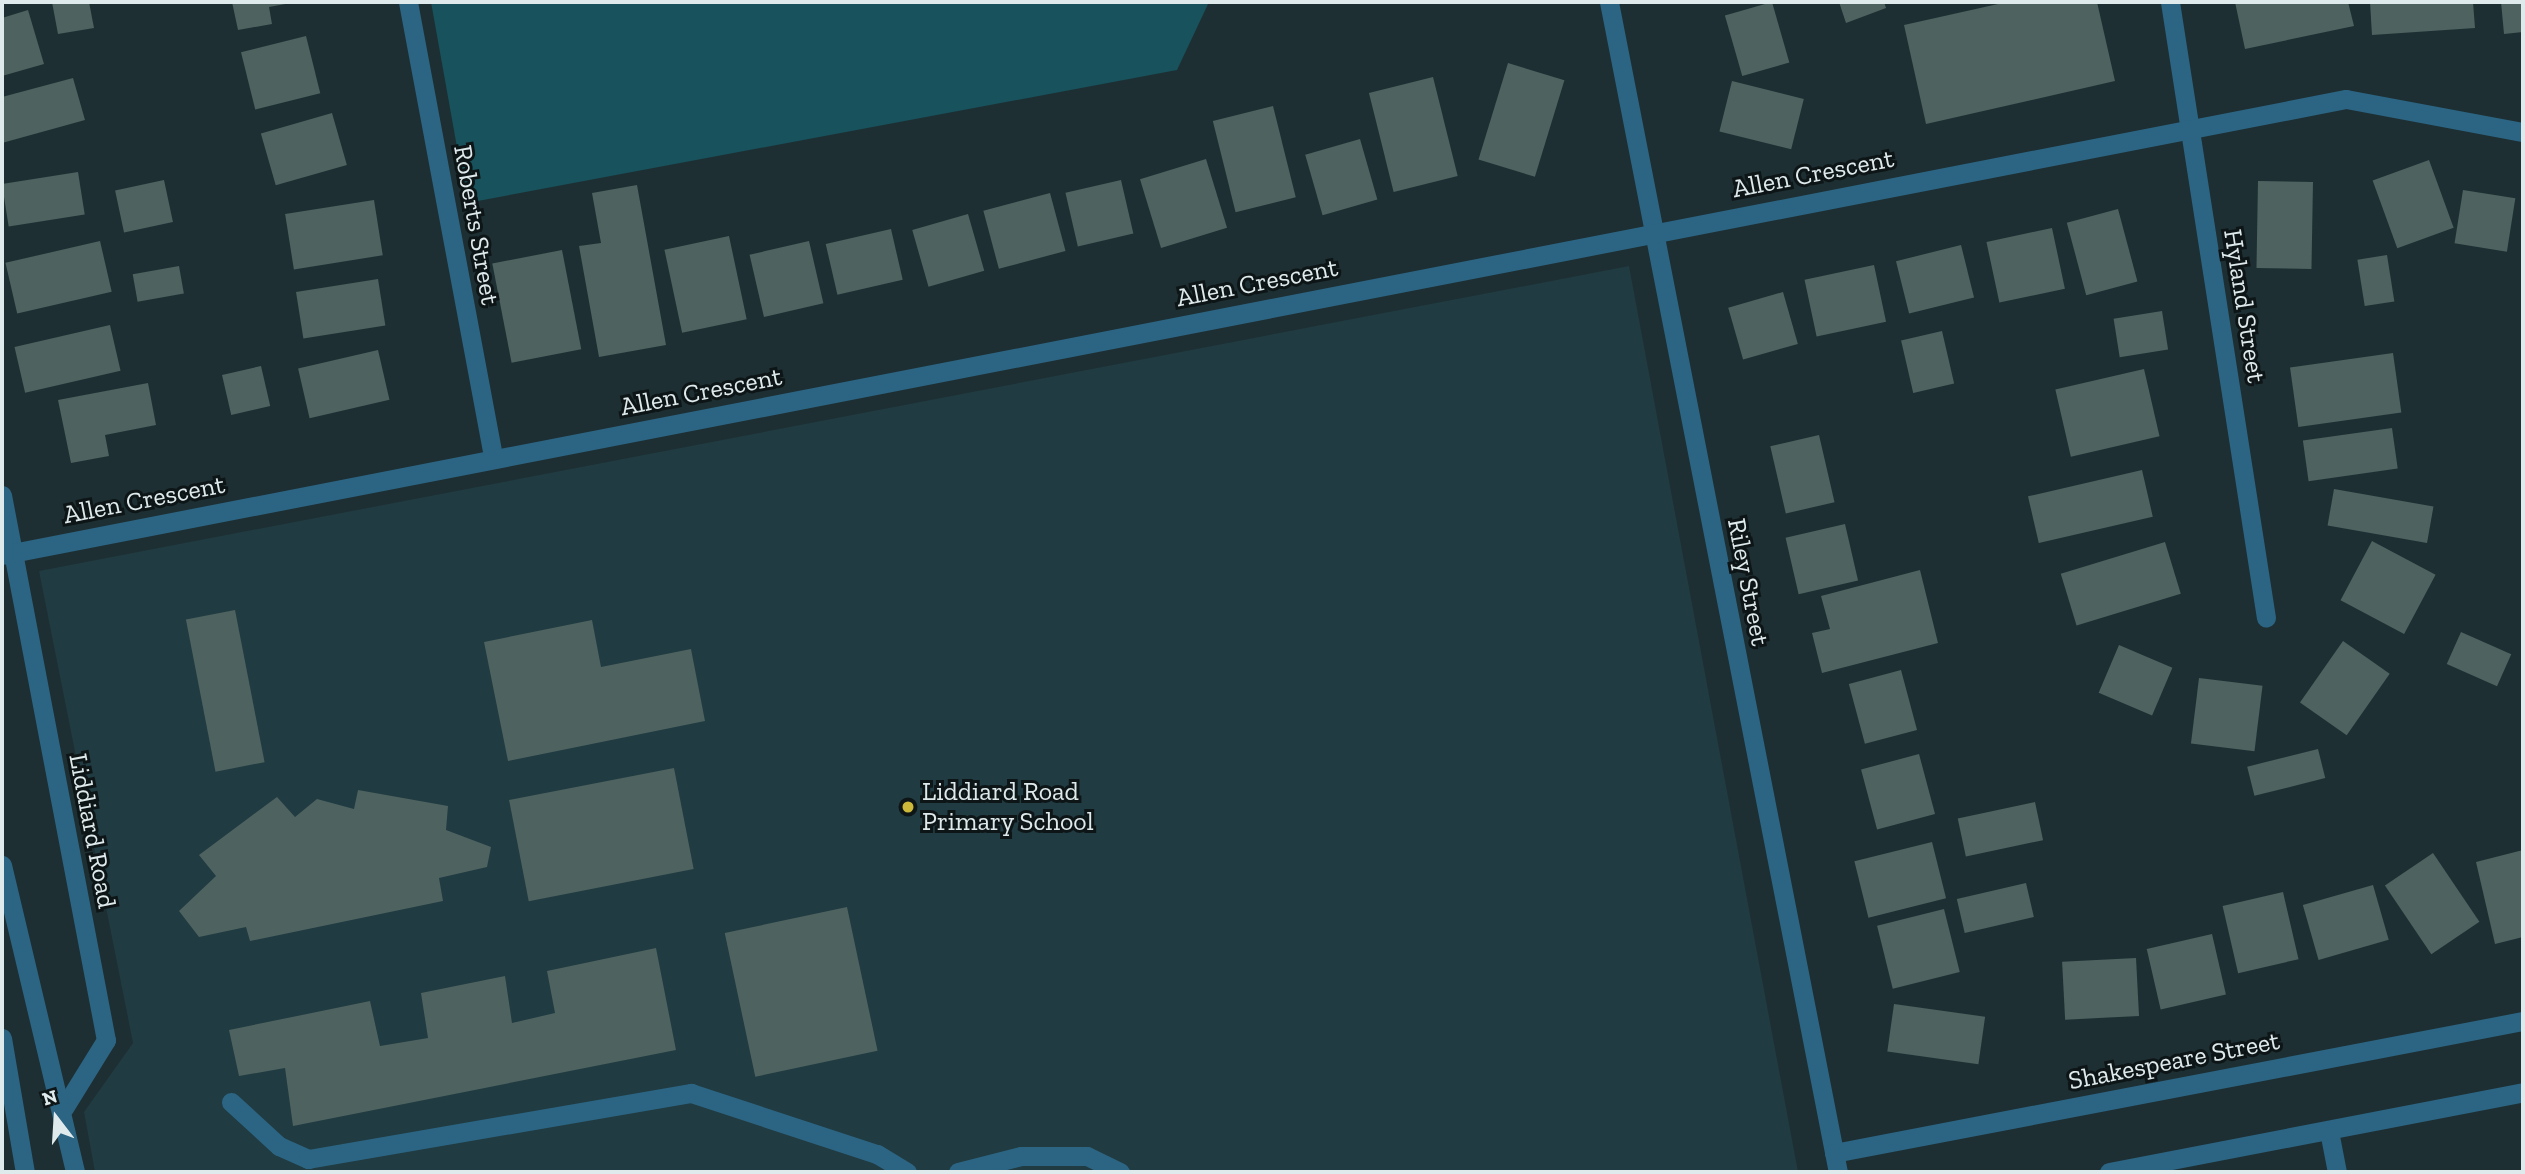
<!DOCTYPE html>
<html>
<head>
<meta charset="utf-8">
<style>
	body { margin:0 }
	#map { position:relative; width:2525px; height:1174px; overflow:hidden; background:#1d2f33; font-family:"Zilla Slab",serif }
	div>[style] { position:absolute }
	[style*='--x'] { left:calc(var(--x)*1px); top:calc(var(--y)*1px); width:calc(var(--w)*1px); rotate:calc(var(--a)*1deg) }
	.built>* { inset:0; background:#203b41 }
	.green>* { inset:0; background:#18525c }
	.building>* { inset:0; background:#4e6260; transform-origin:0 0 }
	.service>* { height:19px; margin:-9.5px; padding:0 9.5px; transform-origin:9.5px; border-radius:9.5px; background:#2c6583 }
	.minor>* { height:19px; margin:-9.5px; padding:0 9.5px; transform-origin:9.5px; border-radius:9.5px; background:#2c6583 }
	.tertiary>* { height:19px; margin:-9.5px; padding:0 9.5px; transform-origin:9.5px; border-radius:9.5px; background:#2c6583 }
	.dots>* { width:19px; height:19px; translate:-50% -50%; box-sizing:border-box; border:4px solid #0d1517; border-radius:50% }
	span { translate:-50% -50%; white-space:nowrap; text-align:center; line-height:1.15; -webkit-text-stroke:6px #0d1517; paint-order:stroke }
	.street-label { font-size:26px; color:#dfeaed }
	.poi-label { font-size:26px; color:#dfeaed }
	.left { translate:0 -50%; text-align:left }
	.frame { position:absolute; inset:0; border:4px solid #dfeaed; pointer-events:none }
	.north { position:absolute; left:21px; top:1083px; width:70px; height:70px; -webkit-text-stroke:5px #0d1517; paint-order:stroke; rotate:343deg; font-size:19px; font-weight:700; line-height:28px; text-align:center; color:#dfeaed }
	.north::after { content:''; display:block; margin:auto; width:24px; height:32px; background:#dfeaed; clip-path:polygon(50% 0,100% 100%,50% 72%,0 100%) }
</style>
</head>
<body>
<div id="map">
	<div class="built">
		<i style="clip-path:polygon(1629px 266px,1798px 1172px,95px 1172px,84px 1112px,133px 1043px,39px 571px)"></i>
	</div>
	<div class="green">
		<i style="clip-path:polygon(431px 2px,1209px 2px,1177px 70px,467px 203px)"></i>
	</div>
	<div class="building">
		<i style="clip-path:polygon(52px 2px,89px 2px,94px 28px,58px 34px)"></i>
		<i style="clip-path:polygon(232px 2px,291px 2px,291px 3px,269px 7px,272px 24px,238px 30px)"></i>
		<i style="left:1772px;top:2px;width:63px;height:49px;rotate:74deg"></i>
		<i style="clip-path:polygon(1839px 2px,1884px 2px,1886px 8px,1846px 23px)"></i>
		<i style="clip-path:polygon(2007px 2px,2097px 2px,2115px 81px,1926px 124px,1904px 25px)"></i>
		<i style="clip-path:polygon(2235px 2px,2348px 2px,2354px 26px,2245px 49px)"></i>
		<i style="clip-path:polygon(2370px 2px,2473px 2px,2475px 28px,2372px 35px)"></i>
		<i style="clip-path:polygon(2501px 2px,2523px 2px,2523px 32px,2504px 34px)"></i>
		<i style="clip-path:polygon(28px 10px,44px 64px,2px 76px,2px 18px)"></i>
		<i style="left:306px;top:36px;width:59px;height:67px;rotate:76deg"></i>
		<i style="left:1508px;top:63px;width:59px;height:101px;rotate:17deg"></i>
		<i style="left:1433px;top:77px;width:102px;height:66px;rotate:76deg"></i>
		<i style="clip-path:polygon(73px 78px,85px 120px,2px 143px,2px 97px)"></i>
		<i style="left:1732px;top:81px;width:74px;height:52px;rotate:14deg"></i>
		<i style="left:1273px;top:106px;width:94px;height:62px;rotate:76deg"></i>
		<i style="left:332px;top:113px;width:54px;height:74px;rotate:74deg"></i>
		<i style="left:1360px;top:139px;width:63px;height:57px;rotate:74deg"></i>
		<i style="left:1206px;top:159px;width:72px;height:69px;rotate:73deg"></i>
		<i style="left:2429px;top:160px;width:72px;height:60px;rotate:70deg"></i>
		<i style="left:78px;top:172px;width:43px;height:77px;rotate:81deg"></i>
		<i style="left:164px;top:180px;width:43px;height:50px;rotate:78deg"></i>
		<i style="left:1121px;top:180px;width:55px;height:57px;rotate:77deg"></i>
		<i style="left:2258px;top:181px;width:55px;height:87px;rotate:1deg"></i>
		<i style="clip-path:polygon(637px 185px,666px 345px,599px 357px,579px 246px,601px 243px,592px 193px)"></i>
		<i style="left:2463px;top:190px;width:53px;height:54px;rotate:9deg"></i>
		<i style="left:1050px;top:193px;width:60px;height:69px;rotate:75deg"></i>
		<i style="left:374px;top:200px;width:56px;height:90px;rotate:81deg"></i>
		<i style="left:2118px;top:209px;width:75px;height:53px;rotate:75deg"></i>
		<i style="left:968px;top:214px;width:59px;height:58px;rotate:74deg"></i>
		<i style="left:2052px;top:228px;width:62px;height:67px;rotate:78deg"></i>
		<i style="left:891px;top:229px;width:52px;height:67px;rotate:77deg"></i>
		<i style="left:729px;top:236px;width:85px;height:66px;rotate:78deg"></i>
		<i style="left:100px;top:241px;width:52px;height:97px;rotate:77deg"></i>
		<i style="left:809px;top:241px;width:64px;height:61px;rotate:77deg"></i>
		<i style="left:1961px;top:245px;width:54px;height:67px;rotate:76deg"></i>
		<i style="left:562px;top:250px;width:101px;height:71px;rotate:79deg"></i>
		<i style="left:2387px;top:255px;width:47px;height:30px;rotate:81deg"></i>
		<i style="left:1874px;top:265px;width:58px;height:71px;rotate:78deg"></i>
		<i style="left:179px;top:266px;width:28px;height:47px;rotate:80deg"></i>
		<i style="left:378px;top:279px;width:47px;height:83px;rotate:81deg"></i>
		<i style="left:1783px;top:292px;width:54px;height:57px;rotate:74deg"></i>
		<i style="left:2162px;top:311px;width:39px;height:49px;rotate:81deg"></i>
		<i style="left:110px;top:325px;width:47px;height:98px;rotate:77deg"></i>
		<i style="left:1942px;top:331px;width:54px;height:42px;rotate:77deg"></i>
		<i style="left:378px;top:350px;width:51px;height:82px;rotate:77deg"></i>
		<i style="left:2393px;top:353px;width:60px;height:104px;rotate:82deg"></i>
		<i style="left:261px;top:366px;width:41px;height:40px;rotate:77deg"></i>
		<i style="left:2144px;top:369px;width:69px;height:91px;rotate:77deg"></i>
		<i style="clip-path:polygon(148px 383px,156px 425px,105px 435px,109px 456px,71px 463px,58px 400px)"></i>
		<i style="left:2392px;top:428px;width:41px;height:90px;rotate:82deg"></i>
		<i style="left:1819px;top:435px;width:69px;height:50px;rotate:77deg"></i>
		<i style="left:2142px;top:470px;width:48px;height:117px;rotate:77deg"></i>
		<i style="left:2334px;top:489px;width:101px;height:37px;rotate:10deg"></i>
		<i style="left:1845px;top:524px;width:58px;height:61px;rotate:77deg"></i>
		<i style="left:2372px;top:541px;width:72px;height:67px;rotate:28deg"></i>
		<i style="left:2165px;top:542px;width:54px;height:109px;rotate:73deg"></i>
		<i style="clip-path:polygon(1920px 570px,1938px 643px,1822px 673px,1812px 633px,1830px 629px,1821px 596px)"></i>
		<i style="left:235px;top:610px;width:155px;height:50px;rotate:79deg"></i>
		<i style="clip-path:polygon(592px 620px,601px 667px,691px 649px,705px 721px,508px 761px,484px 642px)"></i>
		<i style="left:2461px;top:632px;width:55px;height:35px;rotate:24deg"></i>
		<i style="left:2343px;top:641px;width:57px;height:75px;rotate:35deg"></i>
		<i style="left:2119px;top:645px;width:58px;height:52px;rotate:23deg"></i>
		<i style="left:1901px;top:670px;width:62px;height:54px;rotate:75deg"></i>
		<i style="left:2199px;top:678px;width:64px;height:66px;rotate:7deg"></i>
		<i style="left:2318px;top:749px;width:30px;height:73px;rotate:76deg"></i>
		<i style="left:1919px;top:754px;width:62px;height:60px;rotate:75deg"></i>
		<i style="left:674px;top:768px;width:103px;height:168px;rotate:79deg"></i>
		<i style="clip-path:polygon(358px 790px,448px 806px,446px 830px,491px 847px,487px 867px,439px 878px,443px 901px,250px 941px,246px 927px,199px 937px,179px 911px,216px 876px,199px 855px,277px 797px,295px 817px,317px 799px,354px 809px)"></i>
		<i style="left:2035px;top:802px;width:39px;height:79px;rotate:78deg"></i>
		<i style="left:1932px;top:842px;width:58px;height:80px;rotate:76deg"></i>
		<i style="clip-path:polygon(2523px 850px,2523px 937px,2495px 944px,2476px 862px)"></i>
		<i style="left:2433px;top:853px;width:83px;height:58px;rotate:56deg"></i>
		<i style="left:2026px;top:883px;width:35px;height:71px;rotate:77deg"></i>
		<i style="left:2373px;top:885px;width:57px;height:73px;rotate:74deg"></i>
		<i style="left:2283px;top:892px;width:69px;height:62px;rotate:77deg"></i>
		<i style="left:847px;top:907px;width:147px;height:125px;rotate:78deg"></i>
		<i style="left:1944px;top:909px;width:65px;height:69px;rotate:76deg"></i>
		<i style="left:2212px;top:934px;width:62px;height:67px;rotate:77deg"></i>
		<i style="clip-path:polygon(656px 948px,676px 1050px,293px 1126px,285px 1068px,239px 1076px,229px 1030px,370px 1001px,380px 1046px,428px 1038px,421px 993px,505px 976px,512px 1023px,555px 1013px,547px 971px)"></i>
		<i style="left:2136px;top:958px;width:58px;height:74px;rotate:87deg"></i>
		<i style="left:1894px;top:1004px;width:92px;height:48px;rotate:8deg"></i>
	</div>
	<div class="service">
		<i style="--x:231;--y:1102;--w:65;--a:42.5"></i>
		<i style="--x:279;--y:1146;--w:32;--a:24"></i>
		<i style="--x:308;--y:1159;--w:389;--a:-9.8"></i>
		<i style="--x:691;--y:1093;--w:196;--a:18.2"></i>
		<i style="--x:877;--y:1154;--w:35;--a:31"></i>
		<i style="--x:958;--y:1172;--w:65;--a:-14.3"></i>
		<i style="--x:1021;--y:1156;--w:66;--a:0"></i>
		<i style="--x:1087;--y:1156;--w:37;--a:26"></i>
	</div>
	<div class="minor">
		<i style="--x:408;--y:2;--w:464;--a:79.4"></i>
		<i style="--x:1609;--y:2;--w:1192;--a:78.93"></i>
		<i style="--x:2170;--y:2;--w:623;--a:81.14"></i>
		<i style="--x:2;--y:495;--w:555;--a:79.2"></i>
		<i style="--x:106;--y:1040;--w:80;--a:121.7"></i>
		<i style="--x:2;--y:555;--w:2388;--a:-11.01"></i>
		<i style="--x:2346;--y:99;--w:180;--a:10.6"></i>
		<i style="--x:1834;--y:1153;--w:702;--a:-10.85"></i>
	</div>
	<div class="tertiary">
		<i style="--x:2;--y:865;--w:316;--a:76.6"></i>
		<i style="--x:2;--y:1038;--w:136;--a:80.3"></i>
		<i style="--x:2329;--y:1131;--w:42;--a:79"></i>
		<i style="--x:2109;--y:1172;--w:422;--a:-10.9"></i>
	</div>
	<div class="dots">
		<i style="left:908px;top:807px;background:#ccb939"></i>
	</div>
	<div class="street-label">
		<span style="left:1813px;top:174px;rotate:-11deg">Allen Crescent</span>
		<span style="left:476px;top:225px;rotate:80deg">Roberts Street</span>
		<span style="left:1257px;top:283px;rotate:-11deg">Allen Crescent</span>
		<span style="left:2244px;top:306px;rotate:81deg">Hyland Street</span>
		<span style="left:701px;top:392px;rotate:-11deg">Allen Crescent</span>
		<span style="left:144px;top:500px;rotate:-11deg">Allen Crescent</span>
		<span style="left:1748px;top:582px;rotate:79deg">Riley Street</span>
		<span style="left:92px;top:831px;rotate:79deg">Liddiard Road</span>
		<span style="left:2174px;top:1061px;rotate:-11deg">Shakespeare Street</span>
	</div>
	<div class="poi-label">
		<span class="left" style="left:922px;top:807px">Liddiard Road<br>Primary School</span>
	</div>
	<div class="frame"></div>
	<div class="north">N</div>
</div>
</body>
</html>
